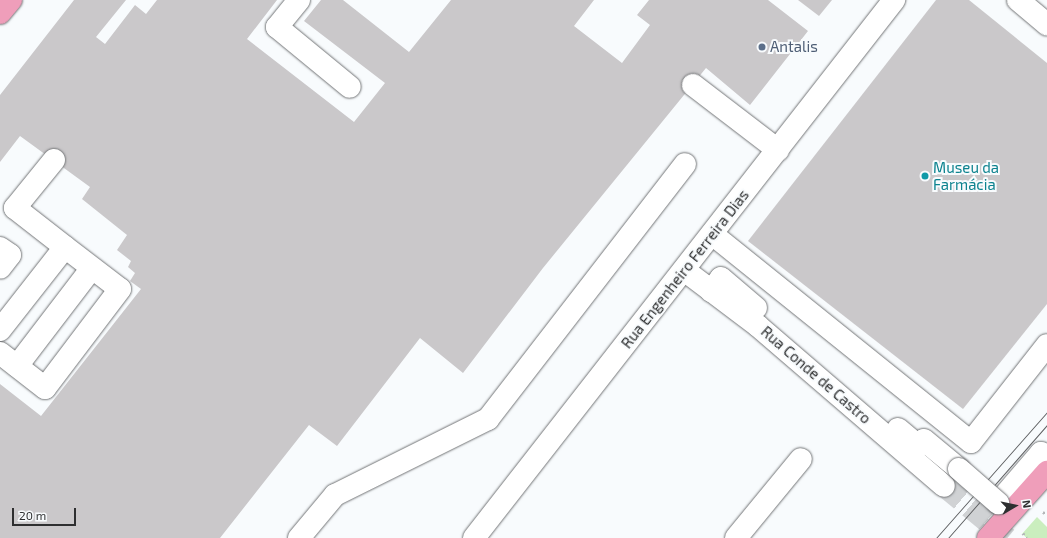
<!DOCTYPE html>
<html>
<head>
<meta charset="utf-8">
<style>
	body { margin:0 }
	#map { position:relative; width:1047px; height:538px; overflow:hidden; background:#f8fbfd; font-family:"Exo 2",sans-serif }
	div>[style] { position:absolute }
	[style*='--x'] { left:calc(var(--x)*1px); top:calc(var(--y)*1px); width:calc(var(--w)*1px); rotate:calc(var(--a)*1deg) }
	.green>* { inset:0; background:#caeebe }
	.building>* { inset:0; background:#cac8ca }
	.minor-tunnel>* { height:22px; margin-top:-11px; transform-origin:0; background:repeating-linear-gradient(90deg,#d0d2d4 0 22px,transparent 0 33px) }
	.path>* { height:2.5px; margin-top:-1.25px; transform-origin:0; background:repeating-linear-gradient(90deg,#b5b7b9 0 2px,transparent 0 5px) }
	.roads { filter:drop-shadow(0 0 1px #737577) drop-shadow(0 0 1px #737577) }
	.minor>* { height:22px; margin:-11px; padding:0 11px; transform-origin:11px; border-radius:11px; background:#fff }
	.major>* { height:22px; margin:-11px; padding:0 11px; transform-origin:11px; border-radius:11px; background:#ef9eba }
	.tram>* { height:1px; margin:-0.5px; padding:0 0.5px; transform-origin:0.5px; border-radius:0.5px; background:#5d5e60 }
	.bridges { filter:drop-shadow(0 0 1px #737577) drop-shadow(0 0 1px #737577) }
	.minor-bridge>* { height:22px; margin:-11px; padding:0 11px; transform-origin:11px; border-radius:11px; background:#fff }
	.dots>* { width:11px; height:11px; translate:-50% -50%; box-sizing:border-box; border:2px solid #f8fbfd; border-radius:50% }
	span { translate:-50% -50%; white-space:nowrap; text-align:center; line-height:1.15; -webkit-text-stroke:4px #f8fbfd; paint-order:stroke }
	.service-label { font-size:15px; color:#4e5e75 }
	.left { translate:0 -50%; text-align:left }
	.culture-label { font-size:15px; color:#0d838f }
	.street-label { font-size:15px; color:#2e2f30 }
	.north { position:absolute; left:995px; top:486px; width:40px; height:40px; -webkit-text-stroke:3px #f8fbfd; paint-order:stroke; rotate:81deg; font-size:11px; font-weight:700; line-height:16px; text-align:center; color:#2e2f30 }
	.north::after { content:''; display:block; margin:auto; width:14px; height:18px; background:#2e2f30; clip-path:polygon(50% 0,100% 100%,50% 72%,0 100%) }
	.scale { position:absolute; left:12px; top:508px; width:64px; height:18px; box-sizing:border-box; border:2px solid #2e2f30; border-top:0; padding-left:5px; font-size:12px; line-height:14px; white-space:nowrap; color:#2e2f30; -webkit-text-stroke:3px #f8fbfd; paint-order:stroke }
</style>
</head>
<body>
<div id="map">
	<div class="green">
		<i style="clip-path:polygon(1037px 517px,1047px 527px,1047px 538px,1027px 538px,1022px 534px)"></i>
	</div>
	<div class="building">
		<i style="clip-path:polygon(74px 0,126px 0,96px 37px,105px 44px,135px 5px,146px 14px,157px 0,277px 0,247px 39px,354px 122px,385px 83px,304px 21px,321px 0,343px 0,409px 52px,451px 0,594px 0,574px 26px,622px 63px,650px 25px,637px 15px,649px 0,768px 0,808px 31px,750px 105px,706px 68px,543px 268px,463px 373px,420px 338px,337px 446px,309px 425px,220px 538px,0 538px,0 384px,41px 416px,141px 289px,130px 281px,135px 273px,128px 267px,131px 261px,117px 250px,127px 235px,82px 199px,90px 187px,20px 136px,0 162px,0 95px)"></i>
		<i style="clip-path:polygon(798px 0,832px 0,819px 16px)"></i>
		<i style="clip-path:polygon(936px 0,969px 0,1047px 63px,1047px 304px,963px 409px,748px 241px)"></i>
	</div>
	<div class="minor-tunnel">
		<i style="--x:944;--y:486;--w:82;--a:39.5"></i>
	</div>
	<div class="path">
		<i style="--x:1043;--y:512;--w:4;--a:27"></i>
		<i style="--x:1023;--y:533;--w:6;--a:51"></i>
	</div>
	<div class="roads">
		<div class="minor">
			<i style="--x:299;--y:0;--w:35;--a:129"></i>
			<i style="--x:277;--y:27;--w:94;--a:39.4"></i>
			<i style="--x:1018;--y:0;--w:38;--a:40"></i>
			<i style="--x:693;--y:85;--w:107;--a:37.4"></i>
			<i style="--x:54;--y:160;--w:62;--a:129.1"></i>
			<i style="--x:15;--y:208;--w:63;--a:38"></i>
			<i style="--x:712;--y:234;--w:332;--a:38.8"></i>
			<i style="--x:971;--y:442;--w:123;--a:-51.9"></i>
			<i style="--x:0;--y:248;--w:12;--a:35"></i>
			<i style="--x:10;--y:255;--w:16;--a:128"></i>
			<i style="--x:684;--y:270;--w:93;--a:37.1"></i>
			<i style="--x:758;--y:326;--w:245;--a:40.7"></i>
			<i style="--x:711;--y:291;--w:16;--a:-52"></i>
			<i style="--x:721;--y:278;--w:46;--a:40.6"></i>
			<i style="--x:0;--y:330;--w:105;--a:-51.9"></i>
			<i style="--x:65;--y:247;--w:69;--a:37.4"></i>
			<i style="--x:120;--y:289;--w:124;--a:127.1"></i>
			<i style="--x:45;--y:388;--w:57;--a:-142.1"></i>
			<i style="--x:17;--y:366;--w:123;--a:-52.6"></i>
			<i style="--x:898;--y:429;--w:26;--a:40"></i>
			<i style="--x:918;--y:446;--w:8;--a:-45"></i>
			<i style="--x:924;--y:440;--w:45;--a:39.6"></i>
			<i style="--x:998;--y:503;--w:66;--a:-49.3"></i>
			<i style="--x:1041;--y:453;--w:8;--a:45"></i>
			<i style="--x:299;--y:538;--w:56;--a:-50.1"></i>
			<i style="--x:335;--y:495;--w:171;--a:-26.4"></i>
			<i style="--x:488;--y:419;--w:322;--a:-52.3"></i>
			<i style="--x:474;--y:538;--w:683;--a:-52.02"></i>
			<i style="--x:736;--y:538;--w:102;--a:-50.6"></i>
		</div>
		<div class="major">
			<i style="--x:0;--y:13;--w:17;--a:-50"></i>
			<i style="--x:988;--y:538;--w:89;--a:-48.2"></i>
		</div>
	</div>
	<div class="tram">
		<i style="--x:936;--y:538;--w:168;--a:-48.6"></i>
		<i style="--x:948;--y:538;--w:150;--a:-48.8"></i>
	</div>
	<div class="bridges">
		<div class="minor-bridge">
			<i style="--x:959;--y:469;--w:52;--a:41.1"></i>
		</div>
	</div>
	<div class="dots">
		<i style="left:762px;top:47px;background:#5c6f8a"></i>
		<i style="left:925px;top:176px;background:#0f9aa8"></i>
	</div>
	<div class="service-label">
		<span class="left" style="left:770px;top:47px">Antalis</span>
	</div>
	<div class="culture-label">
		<span class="left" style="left:933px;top:176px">Museu da<br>Farmácia</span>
	</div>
	<div class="street-label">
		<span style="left:685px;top:269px;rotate:-52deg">Rua Engenheiro Ferreira Dias</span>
		<span style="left:816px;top:375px;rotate:41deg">Rua Conde de Castro</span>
	</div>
	<div class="north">N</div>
	<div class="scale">20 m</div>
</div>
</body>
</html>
